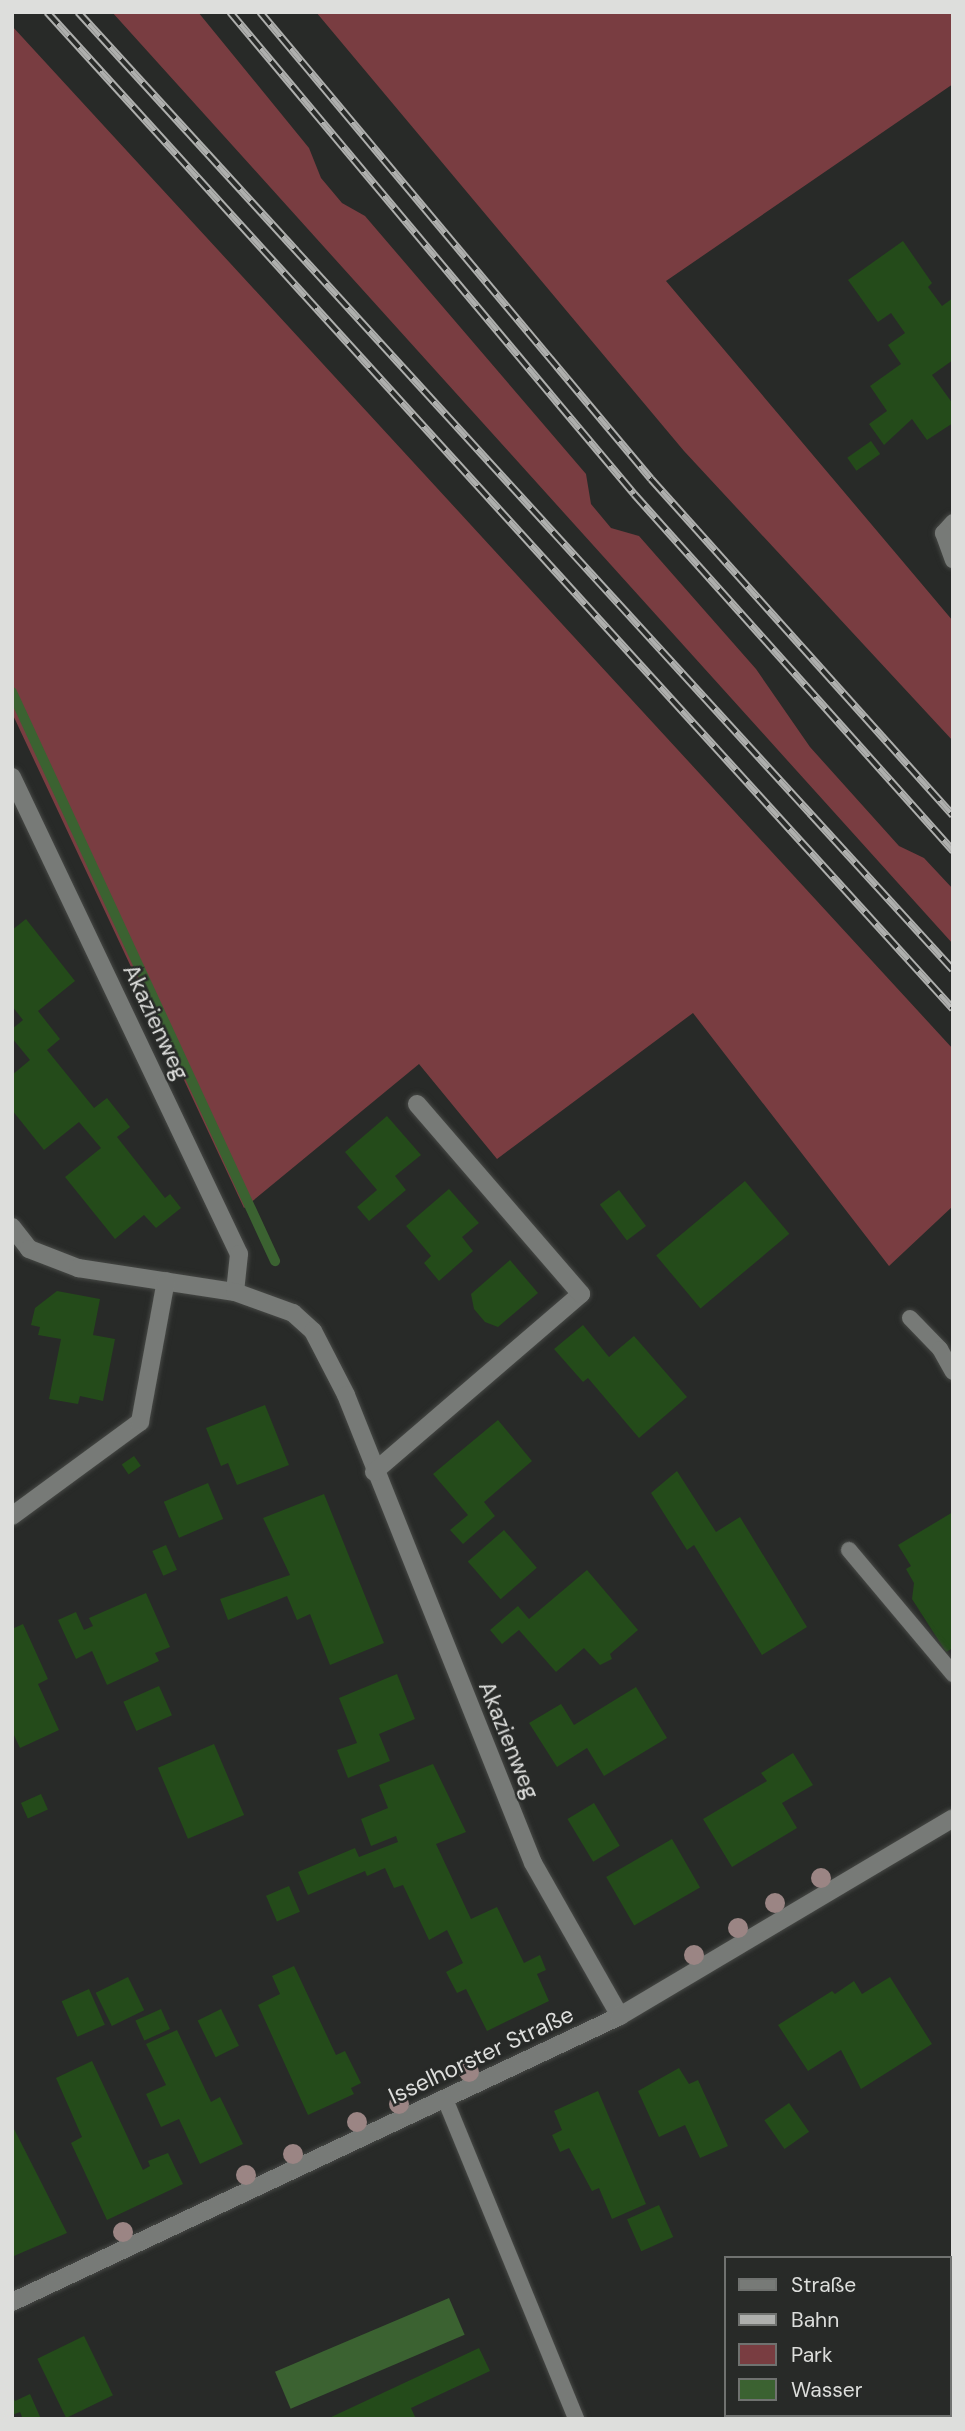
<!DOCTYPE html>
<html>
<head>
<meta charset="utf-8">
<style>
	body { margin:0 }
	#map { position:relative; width:965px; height:2431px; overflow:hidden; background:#282a28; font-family:"DM Sans",sans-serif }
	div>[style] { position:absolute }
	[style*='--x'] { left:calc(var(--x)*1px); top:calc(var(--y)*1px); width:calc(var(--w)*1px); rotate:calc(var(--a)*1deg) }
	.green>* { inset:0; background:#793d41 }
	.water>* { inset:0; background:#3b6231; transform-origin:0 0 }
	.stream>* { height:10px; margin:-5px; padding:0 5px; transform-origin:5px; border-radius:5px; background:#3b6231 }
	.building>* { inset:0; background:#244b1a; transform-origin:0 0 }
	.roads { filter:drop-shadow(0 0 2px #464845) drop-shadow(0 0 2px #464845) }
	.service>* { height:16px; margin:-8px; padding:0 8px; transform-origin:8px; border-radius:8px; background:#777a77 }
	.minor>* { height:18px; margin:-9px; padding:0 9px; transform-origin:9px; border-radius:9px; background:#777a77 }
	.tertiary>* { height:18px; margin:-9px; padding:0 9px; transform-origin:9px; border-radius:9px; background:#777a77 }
	.rail>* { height:8px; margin-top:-4px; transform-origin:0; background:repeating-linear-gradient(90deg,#282a28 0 16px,#aeafad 0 32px); box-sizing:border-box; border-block:2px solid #aeafad }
	.trees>* { width:20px; height:20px; margin:-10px; border-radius:50%; background:#9b8584 }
	span { translate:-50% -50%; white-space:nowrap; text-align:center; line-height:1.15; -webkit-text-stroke:5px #282a28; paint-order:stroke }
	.street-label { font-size:23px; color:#dddedc }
	.frame { position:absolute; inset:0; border:14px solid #dddedc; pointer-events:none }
	.legend { position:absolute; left:724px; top:2256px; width:228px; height:161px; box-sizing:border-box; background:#282a28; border:2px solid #707270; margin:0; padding:9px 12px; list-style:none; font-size:21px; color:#dddedc }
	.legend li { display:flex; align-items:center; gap:14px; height:35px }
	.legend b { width:35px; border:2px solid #707270 }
</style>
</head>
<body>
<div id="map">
	<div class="green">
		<i style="clip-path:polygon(112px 12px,198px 12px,309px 148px,321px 178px,342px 203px,365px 216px,586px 474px,591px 504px,611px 528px,639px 536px,756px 669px,810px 747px,899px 846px,924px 858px,953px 889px,953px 944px)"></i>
		<i style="clip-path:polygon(316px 12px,953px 12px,953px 84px,666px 281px,953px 621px,953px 741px,684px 451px)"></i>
		<i style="clip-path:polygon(12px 26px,953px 1049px,953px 1206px,889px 1266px,693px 1013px,497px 1159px,419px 1064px,244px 1208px,12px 713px)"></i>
	</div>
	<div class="water">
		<i style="left:449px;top:2298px;width:40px;height:189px;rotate:67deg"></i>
	</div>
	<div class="stream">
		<i style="--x:12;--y:692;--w:627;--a:65.19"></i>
	</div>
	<div class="building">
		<i style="clip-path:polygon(903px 241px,932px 283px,928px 287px,942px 306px,953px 298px,953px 360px,932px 375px,953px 404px,953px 423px,927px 440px,912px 419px,884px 445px,869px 424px,887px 411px,870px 386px,901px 364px,888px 345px,905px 333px,891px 313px,878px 322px,848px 280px)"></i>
		<i style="left:871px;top:441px;width:16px;height:29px;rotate:55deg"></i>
		<i style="clip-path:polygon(26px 919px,75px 981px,38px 1011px,60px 1039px,47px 1050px,94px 1108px,107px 1098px,130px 1127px,117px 1137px,165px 1198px,170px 1194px,181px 1208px,156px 1228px,144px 1215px,115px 1239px,65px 1177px,101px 1148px,79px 1122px,44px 1150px,12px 1110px,12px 1075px,30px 1060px,12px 1038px,12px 1029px,23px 1020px,12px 1006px,12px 930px)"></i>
		<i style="clip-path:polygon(387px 1116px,421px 1155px,395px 1176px,406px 1190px,369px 1221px,357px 1207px,377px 1190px,345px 1152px)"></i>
		<i style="left:745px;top:1181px;width:69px;height:116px;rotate:50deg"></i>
		<i style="clip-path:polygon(449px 1189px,479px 1223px,462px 1237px,473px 1251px,439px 1281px,424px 1263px,431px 1256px,406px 1226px)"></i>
		<i style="left:619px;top:1190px;width:45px;height:24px;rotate:53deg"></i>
		<i style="clip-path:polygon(510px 1260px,538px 1293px,498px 1327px,485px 1322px,474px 1309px,471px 1294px)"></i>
		<i style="clip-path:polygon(57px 1291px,100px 1299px,93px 1335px,115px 1339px,103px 1401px,80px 1396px,78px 1404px,49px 1399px,61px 1339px,38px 1335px,40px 1327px,31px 1325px,35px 1308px)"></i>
		<i style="clip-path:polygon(583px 1325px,609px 1357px,634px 1336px,687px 1397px,639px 1438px,588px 1378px,583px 1382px,554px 1349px)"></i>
		<i style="clip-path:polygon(265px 1405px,289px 1465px,237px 1485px,228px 1463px,221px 1466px,206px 1428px)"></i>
		<i style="clip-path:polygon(498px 1420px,532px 1461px,484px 1502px,495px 1516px,463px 1544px,450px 1530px,468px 1515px,433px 1474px)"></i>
		<i style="left:134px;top:1456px;width:12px;height:15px;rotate:55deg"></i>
		<i style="clip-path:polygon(677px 1471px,716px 1532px,740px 1517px,807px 1627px,762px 1655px,694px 1545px,687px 1550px,651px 1493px)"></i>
		<i style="left:208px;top:1483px;width:39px;height:48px;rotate:67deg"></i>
		<i style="clip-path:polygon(324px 1494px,384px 1643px,330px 1665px,310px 1614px,297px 1620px,287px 1596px,228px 1620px,220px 1599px,290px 1575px,263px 1518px)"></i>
		<i style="clip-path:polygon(953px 1512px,953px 1648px,946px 1652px,912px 1599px,914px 1583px,906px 1569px,911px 1566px,898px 1545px)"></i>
		<i style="left:504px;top:1530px;width:50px;height:48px;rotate:49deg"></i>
		<i style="left:166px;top:1545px;width:27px;height:15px;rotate:66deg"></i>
		<i style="clip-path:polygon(587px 1570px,638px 1630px,610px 1654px,612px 1659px,600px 1665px,584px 1648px,556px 1672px,519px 1630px,502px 1644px,490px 1630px,518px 1606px,529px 1619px)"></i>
		<i style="clip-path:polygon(146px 1593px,170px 1647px,155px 1653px,159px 1661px,107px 1685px,92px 1651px,76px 1659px,58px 1620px,76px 1612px,84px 1630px,93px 1626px,89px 1618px)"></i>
		<i style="clip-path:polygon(23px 1624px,48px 1679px,38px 1684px,59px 1730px,20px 1748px,12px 1731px,12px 1629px)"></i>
		<i style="clip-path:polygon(397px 1674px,415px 1719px,379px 1734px,390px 1761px,348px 1778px,337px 1750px,357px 1743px,339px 1698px)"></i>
		<i style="left:159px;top:1686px;width:32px;height:39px;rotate:66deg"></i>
		<i style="clip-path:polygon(636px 1687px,667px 1738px,604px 1776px,587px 1748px,557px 1767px,529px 1723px,561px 1704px,574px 1725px)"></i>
		<i style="left:214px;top:1744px;width:77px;height:61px;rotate:67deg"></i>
		<i style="clip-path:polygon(793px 1753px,813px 1785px,782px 1803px,797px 1828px,732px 1867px,703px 1819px,767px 1781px,761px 1773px)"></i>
		<i style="clip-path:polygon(433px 1764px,466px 1832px,436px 1844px,471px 1919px,497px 1907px,524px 1963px,540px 1955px,546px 1970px,537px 1974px,549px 2001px,487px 2031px,466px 1989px,457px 1993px,446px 1972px,463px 1963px,447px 1930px,429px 1940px,403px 1885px,394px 1888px,385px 1868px,367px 1876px,365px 1871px,308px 1895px,298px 1872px,355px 1848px,359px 1857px,398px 1842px,396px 1836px,371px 1846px,361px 1819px,388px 1808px,379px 1785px)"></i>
		<i style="left:41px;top:1794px;width:17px;height:22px;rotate:66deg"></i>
		<i style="left:594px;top:1803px;width:50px;height:31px;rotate:59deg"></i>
		<i style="left:672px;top:1839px;width:56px;height:76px;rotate:60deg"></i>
		<i style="left:289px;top:1886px;width:28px;height:25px;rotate:67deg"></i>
		<i style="clip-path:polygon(294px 1966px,336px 2055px,345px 2051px,361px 2083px,351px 2088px,354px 2094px,308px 2115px,258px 2005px,280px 1994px,272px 1976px)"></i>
		<i style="left:128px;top:1977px;width:37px;height:36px;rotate:64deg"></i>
		<i style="clip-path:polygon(890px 1977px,932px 2044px,861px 2089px,841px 2050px,808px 2071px,778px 2025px,832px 1991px,835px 1994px,854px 1981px,862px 1994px)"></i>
		<i style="left:89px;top:1989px;width:39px;height:30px;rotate:66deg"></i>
		<i style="left:161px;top:2009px;width:22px;height:28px;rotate:66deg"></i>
		<i style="left:221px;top:2009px;width:41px;height:26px;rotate:64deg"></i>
		<i style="clip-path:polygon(177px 2030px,211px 2102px,220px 2097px,243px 2144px,200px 2164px,179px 2119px,161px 2127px,146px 2094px,166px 2085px,146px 2044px)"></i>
		<i style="clip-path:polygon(92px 2061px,143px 2170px,150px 2166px,148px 2161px,168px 2153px,183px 2184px,107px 2220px,71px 2143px,82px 2137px,56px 2078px)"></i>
		<i style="clip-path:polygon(679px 2068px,689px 2084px,698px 2080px,728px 2146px,700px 2158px,685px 2125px,659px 2137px,638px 2091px)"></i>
		<i style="clip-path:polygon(598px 2091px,646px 2204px,612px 2219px,599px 2188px,592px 2191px,569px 2148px,560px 2152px,552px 2135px,562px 2130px,554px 2111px)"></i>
		<i style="left:789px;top:2103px;width:35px;height:30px;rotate:55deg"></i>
		<i style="clip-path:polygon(12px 2125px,67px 2233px,14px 2256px,12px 2252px)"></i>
		<i style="left:659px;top:2205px;width:35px;height:35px;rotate:66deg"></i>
		<i style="left:84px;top:2336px;width:66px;height:52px;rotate:64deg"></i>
		<i style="clip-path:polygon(479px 2348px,490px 2371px,411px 2408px,416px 2419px,327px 2419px)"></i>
		<i style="clip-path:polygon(30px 2394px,41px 2419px,23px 2419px,20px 2412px,12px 2415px,12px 2395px,15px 2401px)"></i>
	</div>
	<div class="roads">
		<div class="service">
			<i style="--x:953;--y:522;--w:15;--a:132"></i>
			<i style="--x:943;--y:533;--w:29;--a:70"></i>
			<i style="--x:910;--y:1318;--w:43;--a:45.9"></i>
			<i style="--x:940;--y:1349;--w:26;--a:61"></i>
			<i style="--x:849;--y:1550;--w:162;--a:50"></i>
			<i style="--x:445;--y:2099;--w:346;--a:67.7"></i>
		</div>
		<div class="minor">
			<i style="--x:12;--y:777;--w:528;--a:64.55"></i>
			<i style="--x:239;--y:1254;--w:38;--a:96"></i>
			<i style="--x:12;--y:1227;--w:28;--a:52"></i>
			<i style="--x:29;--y:1249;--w:53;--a:21.2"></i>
			<i style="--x:78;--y:1268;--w:159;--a:8.7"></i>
			<i style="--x:235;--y:1292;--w:62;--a:19.9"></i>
			<i style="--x:293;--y:1313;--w:27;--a:42"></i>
			<i style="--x:313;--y:1331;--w:72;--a:62.7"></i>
			<i style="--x:346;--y:1395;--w:504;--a:68.22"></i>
			<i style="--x:533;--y:1863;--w:176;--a:60.4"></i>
			<i style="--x:374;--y:1472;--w:273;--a:-40.7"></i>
			<i style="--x:581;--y:1294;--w:251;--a:-130.8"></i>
			<i style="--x:12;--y:1516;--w:159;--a:-36.3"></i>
			<i style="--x:140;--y:1422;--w:143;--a:-79.6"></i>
		</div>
		<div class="tertiary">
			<i style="--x:12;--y:2302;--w:672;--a:-25.19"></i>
			<i style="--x:620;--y:2016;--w:387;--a:-30.7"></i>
		</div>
	</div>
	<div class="rail">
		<i style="--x:47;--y:12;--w:1347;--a:47.74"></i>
		<i style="--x:78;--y:12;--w:1297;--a:47.59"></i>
		<i style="--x:230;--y:12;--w:629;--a:50.03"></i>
		<i style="--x:634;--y:494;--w:479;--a:48.2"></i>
		<i style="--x:260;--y:12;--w:609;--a:50.06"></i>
		<i style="--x:651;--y:479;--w:452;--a:48.1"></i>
	</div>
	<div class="trees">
		<i style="left:821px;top:1878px"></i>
		<i style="left:775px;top:1903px"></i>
		<i style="left:738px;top:1928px"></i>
		<i style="left:694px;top:1955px"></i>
		<i style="left:469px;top:2072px"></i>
		<i style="left:399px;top:2104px"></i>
		<i style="left:357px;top:2122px"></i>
		<i style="left:293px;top:2154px"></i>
		<i style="left:246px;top:2175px"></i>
		<i style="left:123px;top:2232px"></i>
	</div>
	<div class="street-label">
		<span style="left:156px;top:1022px;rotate:65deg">Akazienweg</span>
		<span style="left:509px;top:1740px;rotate:68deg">Akazienweg</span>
		<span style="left:481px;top:2055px;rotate:-25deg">Isselhorster Straße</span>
	</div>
	<div class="frame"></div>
	<ul class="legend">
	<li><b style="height:9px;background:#777a77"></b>Straße</li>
	<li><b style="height:9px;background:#aeafad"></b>Bahn</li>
	<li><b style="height:19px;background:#793d41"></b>Park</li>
	<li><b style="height:19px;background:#3b6231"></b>Wasser</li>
	</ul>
</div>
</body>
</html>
